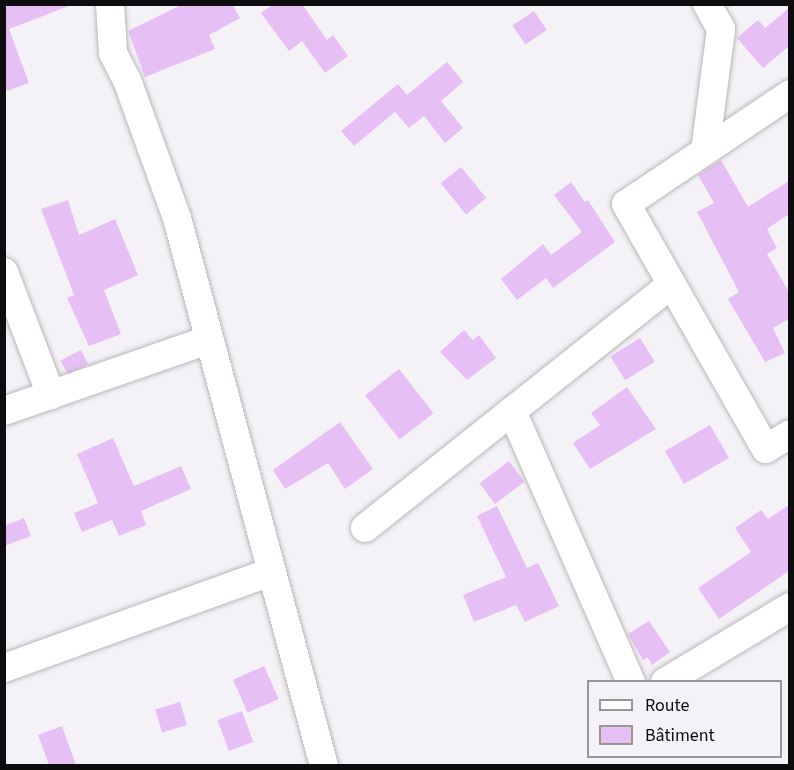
<!DOCTYPE html>
<html>
<head>
<meta charset="utf-8">
<style>
	body { margin:0 }
	#map { position:relative; width:794px; height:770px; overflow:hidden; background:#f5f2f7; font-family:"Source Sans 3",sans-serif }
	div>[style] { position:absolute }
	[style*='--x'] { left:calc(var(--x)*1px); top:calc(var(--y)*1px); width:calc(var(--w)*1px); rotate:calc(var(--a)*1deg) }
	.building>* { inset:0; background:#e6bff5; transform-origin:0 0 }
	.roads { filter:drop-shadow(0 0 2px #bab7bb) drop-shadow(0 0 2px #bab7bb) }
	.minor>* { height:28px; margin:-14px; padding:0 14px; transform-origin:14px; border-radius:14px; background:#fff }
	span { translate:-50% -50%; white-space:nowrap; text-align:center; line-height:1.15; -webkit-text-stroke:6px #f5f2f7; paint-order:stroke }
	.frame { position:absolute; inset:0; border:6px solid #0e0c0e; pointer-events:none }
	.legend { position:absolute; left:587px; top:680px; width:195px; height:78px; box-sizing:border-box; background:#f5f2f7; border:2px solid #99969a; margin:0; padding:8px 10px; list-style:none; font-size:18px; color:#0e0c0e }
	.legend li { display:flex; align-items:center; gap:12px; height:30px }
	.legend b { width:30px; border:2px solid #99969a }
</style>
</head>
<body>
<div id="map">
	<div class="building">
		<i style="clip-path:polygon(4px 4px,69px 6px,9px 29px,29px 83px,4px 92px)"></i>
		<i style="clip-path:polygon(183px 4px,232px 4px,240px 18px,209px 35px,215px 49px,145px 77px,128px 31px)"></i>
		<i style="clip-path:polygon(273px 4px,302px 4px,327px 40px,333px 35px,348px 56px,325px 73px,302px 41px,289px 51px,261px 13px)"></i>
		<i style="clip-path:polygon(789px 8px,789px 46px,763px 68px,737px 38px,758px 20px,765px 28px)"></i>
		<i style="left:534px;top:11px;width:23px;height:26px;rotate:56deg"></i>
		<i style="clip-path:polygon(447px 62px,463px 82px,441px 101px,463px 128px,445px 143px,424px 116px,409px 128px,395px 112px,354px 146px,341px 131px,398px 84px,407px 95px)"></i>
		<i style="clip-path:polygon(721px 160px,748px 207px,789px 181px,789px 214px,767px 229px,777px 248px,767px 254px,789px 292px,789px 319px,773px 328px,785px 353px,765px 362px,728px 299px,739px 292px,697px 212px,714px 203px,698px 175px)"></i>
		<i style="left:461px;top:167px;width:40px;height:26px;rotate:51deg"></i>
		<i style="clip-path:polygon(571px 182px,585px 202px,588px 200px,615px 242px,553px 288px,546px 278px,517px 300px,501px 279px,543px 244px,551px 255px,582px 232px,554px 195px)"></i>
		<i style="clip-path:polygon(68px 200px,79px 235px,115px 219px,138px 275px,104px 290px,121px 334px,89px 346px,67px 298px,74px 295px,41px 209px)"></i>
		<i style="clip-path:polygon(464px 330px,473px 340px,479px 335px,496px 358px,467px 380px,440px 352px)"></i>
		<i style="left:640px;top:338px;width:28px;height:35px;rotate:58deg"></i>
		<i style="left:81px;top:350px;width:16px;height:23px;rotate:63deg"></i>
		<i style="left:399px;top:369px;width:56px;height:43px;rotate:52deg"></i>
		<i style="clip-path:polygon(627px 387px,656px 429px,590px 469px,573px 443px,600px 425px,591px 413px)"></i>
		<i style="clip-path:polygon(340px 422px,373px 469px,345px 489px,328px 463px,285px 489px,273px 470px)"></i>
		<i style="left:710px;top:425px;width:38px;height:52px;rotate:60deg"></i>
		<i style="clip-path:polygon(113px 438px,134px 486px,181px 466px,191px 489px,141px 511px,146px 525px,119px 536px,112px 520px,82px 532px,74px 513px,98px 503px,77px 454px)"></i>
		<i style="left:509px;top:461px;width:26px;height:37px;rotate:53deg"></i>
		<i style="clip-path:polygon(789px 505px,789px 571px,719px 619px,698px 588px,751px 552px,735px 528px,761px 510px,768px 519px)"></i>
		<i style="clip-path:polygon(497px 506px,527px 568px,538px 563px,559px 606px,525px 622px,516px 605px,474px 622px,463px 595px,506px 577px,477px 516px)"></i>
		<i style="clip-path:polygon(24px 518px,31px 536px,4px 546px,4px 526px)"></i>
		<i style="clip-path:polygon(649px 621px,670px 652px,652px 665px,647px 657px,643px 660px,628px 634px)"></i>
		<i style="left:264px;top:666px;width:36px;height:34px;rotate:66deg"></i>
		<i style="left:180px;top:702px;width:24px;height:26px;rotate:73deg"></i>
		<i style="left:242px;top:711px;width:33px;height:26px;rotate:70deg"></i>
		<i style="clip-path:polygon(62px 726px,76px 765px,49px 765px,38px 735px)"></i>
	</div>
	<div class="roads">
		<div class="minor">
			<i style="--x:110;--y:4;--w:49;--a:86.5"></i>
			<i style="--x:113;--y:53;--w:30;--a:63"></i>
			<i style="--x:127;--y:80;--w:147;--a:70.1"></i>
			<i style="--x:177;--y:218;--w:567;--a:74.98"></i>
			<i style="--x:790;--y:94;--w:197;--a:146.1"></i>
			<i style="--x:626;--y:204;--w:282;--a:60.3"></i>
			<i style="--x:766;--y:449;--w:28;--a:-32"></i>
			<i style="--x:705;--y:151;--w:123;--a:-82.5"></i>
			<i style="--x:721;--y:29;--w:29;--a:-119"></i>
			<i style="--x:4;--y:272;--w:132;--a:69.1"></i>
			<i style="--x:4;--y:411;--w:216;--a:-19.2"></i>
			<i style="--x:512;--y:411;--w:296;--a:66.3"></i>
			<i style="--x:365;--y:528;--w:391;--a:-38.5"></i>
			<i style="--x:4;--y:668;--w:284;--a:-19.8"></i>
			<i style="--x:665;--y:682;--w:146;--a:-31"></i>
		</div>
	</div>
	<div class="frame"></div>
	<ul class="legend">
	<li><b style="height:8px;background:#fff"></b>Route</li>
	<li><b style="height:16px;background:#e6bff5"></b>Bâtiment</li>
	</ul>
</div>
</body>
</html>
